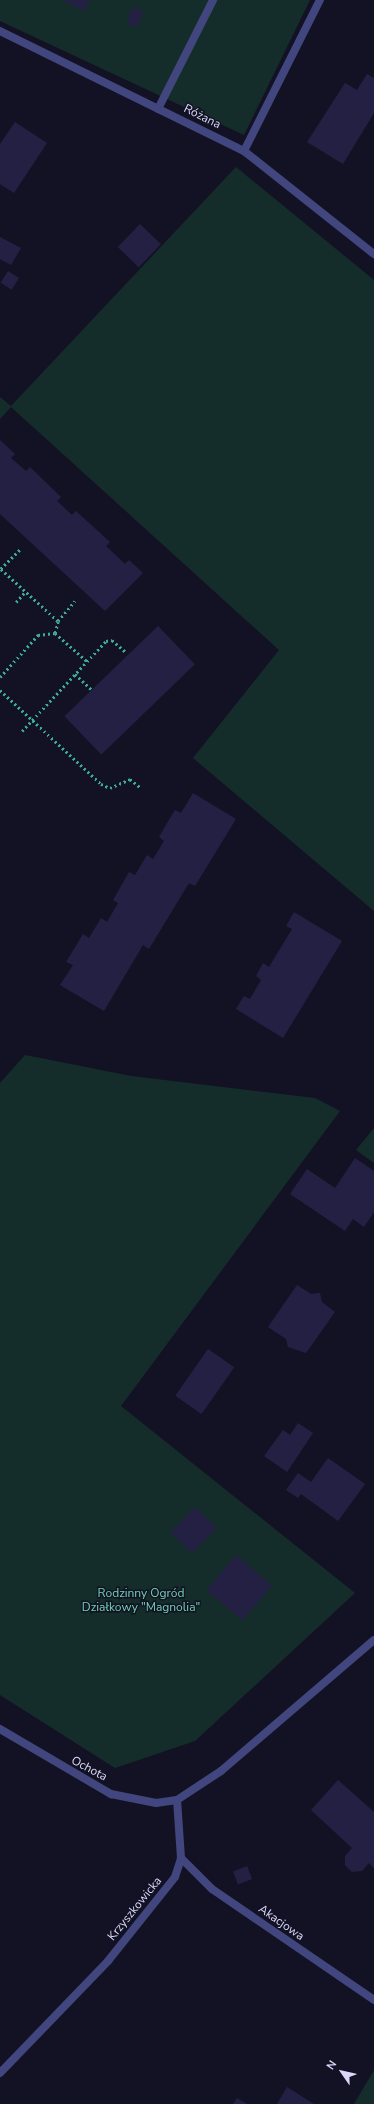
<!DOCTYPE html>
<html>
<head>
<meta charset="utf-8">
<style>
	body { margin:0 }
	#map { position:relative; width:374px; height:2104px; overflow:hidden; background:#131224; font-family:"Nunito Sans",sans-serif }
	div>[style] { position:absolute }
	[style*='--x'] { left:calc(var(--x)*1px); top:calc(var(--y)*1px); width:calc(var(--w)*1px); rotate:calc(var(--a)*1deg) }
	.green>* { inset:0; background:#152d2a }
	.building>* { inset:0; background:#242043; transform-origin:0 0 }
	.path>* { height:2.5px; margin-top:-1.25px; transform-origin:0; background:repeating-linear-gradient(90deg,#3eaa99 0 2px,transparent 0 5px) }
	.service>* { height:8px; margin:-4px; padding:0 4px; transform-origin:4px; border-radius:4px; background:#42467e }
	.minor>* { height:8px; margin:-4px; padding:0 4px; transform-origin:4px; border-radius:4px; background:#42467e }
	.tertiary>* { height:8px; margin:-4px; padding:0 4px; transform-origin:4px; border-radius:4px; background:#42467e }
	span { translate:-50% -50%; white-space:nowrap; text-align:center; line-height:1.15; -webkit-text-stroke:3px #131224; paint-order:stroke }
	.street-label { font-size:12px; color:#dad9fb }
	.park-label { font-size:12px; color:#6dd2af }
	.north { position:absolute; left:322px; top:2052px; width:40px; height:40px; -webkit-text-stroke:3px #131224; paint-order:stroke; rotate:304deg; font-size:11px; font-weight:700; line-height:16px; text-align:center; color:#dad9fb }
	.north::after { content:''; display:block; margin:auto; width:14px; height:18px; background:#dad9fb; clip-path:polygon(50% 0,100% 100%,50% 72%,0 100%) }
</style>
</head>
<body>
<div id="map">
	<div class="green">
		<i style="clip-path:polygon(0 0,310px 0,244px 135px,0 21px)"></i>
		<i style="clip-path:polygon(236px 167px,374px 280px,374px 911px,193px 758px,279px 650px,11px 407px,0 419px,0 397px,11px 406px)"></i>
		<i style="clip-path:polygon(25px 1055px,131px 1076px,315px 1098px,340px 1111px,121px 1406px,355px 1593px,195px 1741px,115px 1768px,0 1695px,0 1083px)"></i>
		<i style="clip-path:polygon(374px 1128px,374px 1163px,356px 1150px)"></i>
		<i style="clip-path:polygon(374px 2070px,374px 2104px,354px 2104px)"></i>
	</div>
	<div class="building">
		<i style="clip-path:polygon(63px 0,90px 0,84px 11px)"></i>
		<i style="left:133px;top:7px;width:12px;height:17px;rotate:24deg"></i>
		<i style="clip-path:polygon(367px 74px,374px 78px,374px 113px,343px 164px,307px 142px,345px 83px,357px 90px)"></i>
		<i style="clip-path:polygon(15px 122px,47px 143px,14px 193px,0 184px,0 144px)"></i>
		<i style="left:140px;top:224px;width:29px;height:32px;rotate:44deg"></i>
		<i style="clip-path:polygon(0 237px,21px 248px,11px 265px,0 259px)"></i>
		<i style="left:8px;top:271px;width:13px;height:14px;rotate:32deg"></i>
		<i style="clip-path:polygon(0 440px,15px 454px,11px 458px,26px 471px,30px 467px,61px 497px,57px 501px,72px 515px,76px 511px,110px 542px,106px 546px,125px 564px,129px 560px,143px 573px,105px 611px,0 514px)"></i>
		<i style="left:158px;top:626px;width:53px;height:130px;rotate:46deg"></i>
		<i style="clip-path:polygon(193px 793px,236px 819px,195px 886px,189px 883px,149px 949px,143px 945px,104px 1011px,60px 985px,73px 965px,66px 962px,83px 934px,89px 938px,101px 918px,107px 922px,118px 903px,113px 900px,129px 872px,135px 875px,147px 855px,153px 859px,164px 841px,159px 837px,167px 823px,175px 810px,181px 813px)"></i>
		<i style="clip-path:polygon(294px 912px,342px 941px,283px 1038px,236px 1009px,244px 996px,250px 999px,261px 980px,256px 976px,263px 963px,269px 967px,292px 929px,286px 926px)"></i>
		<i style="clip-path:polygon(355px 1158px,374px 1171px,374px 1212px,364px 1227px,353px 1219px,345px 1231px,290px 1194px,307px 1169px,335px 1188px)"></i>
		<i style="clip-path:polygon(297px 1285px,311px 1294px,320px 1293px,322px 1302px,335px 1312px,306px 1353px,288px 1347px,286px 1339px,268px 1327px)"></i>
		<i style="left:208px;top:1349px;width:32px;height:57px;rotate:35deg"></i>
		<i style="clip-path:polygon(298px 1423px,313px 1433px,287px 1472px,264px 1456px,283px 1430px,290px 1435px)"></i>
		<i style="clip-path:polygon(328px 1458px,365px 1484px,338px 1521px,301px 1494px,298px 1498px,286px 1490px,298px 1473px,311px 1482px)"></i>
		<i style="left:195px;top:1507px;width:30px;height:35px;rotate:44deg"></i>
		<i style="left:236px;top:1555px;width:47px;height:46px;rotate:40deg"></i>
		<i style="clip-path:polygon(338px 1780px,374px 1812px,374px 1868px,369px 1863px,362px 1871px,352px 1872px,345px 1865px,345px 1856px,352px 1848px,311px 1810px)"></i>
		<i style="left:247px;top:1866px;width:14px;height:15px;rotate:69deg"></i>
		<i style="clip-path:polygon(287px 2087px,314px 2104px,277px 2104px)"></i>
		<i style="clip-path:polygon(237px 2098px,247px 2104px,233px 2104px)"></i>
	</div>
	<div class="path">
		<i style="--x:20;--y:550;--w:27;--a:135"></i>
		<i style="--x:1;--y:569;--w:77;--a:42.4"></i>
		<i style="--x:16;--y:602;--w:13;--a:-48"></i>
		<i style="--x:55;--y:633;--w:43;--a:41.2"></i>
		<i style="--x:75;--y:674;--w:23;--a:43"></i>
		<i style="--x:0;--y:677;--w:57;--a:-47.9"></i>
		<i style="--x:38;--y:635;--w:17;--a:-7"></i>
		<i style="--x:55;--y:633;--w:12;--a:-76"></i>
		<i style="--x:58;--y:621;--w:26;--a:-50"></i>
		<i style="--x:0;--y:690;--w:138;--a:42.9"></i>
		<i style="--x:101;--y:784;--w:10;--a:24"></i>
		<i style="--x:110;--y:788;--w:22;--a:-24"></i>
		<i style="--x:130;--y:779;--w:14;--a:39"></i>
		<i style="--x:22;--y:731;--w:123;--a:-47"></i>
		<i style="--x:106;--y:641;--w:6;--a:-9"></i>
		<i style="--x:112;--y:640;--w:18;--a:41"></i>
	</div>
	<div class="service">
		<i style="--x:158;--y:109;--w:122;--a:-63.2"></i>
		<i style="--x:244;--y:151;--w:169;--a:-63.3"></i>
	</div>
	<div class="minor">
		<i style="--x:0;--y:31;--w:272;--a:26.2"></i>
		<i style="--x:244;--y:151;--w:166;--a:38.4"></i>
		<i style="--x:181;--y:1858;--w:44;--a:45"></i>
		<i style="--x:212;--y:1889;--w:196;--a:34.4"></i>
		<i style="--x:0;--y:2073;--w:156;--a:-46"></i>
		<i style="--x:108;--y:1961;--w:107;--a:-51.4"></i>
		<i style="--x:175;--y:1877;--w:20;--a:-72"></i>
		<i style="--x:181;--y:1858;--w:58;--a:-93.9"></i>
	</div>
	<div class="tertiary">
		<i style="--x:0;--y:1729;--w:129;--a:30.4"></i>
		<i style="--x:111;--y:1794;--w:46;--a:11.3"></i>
		<i style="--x:156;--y:1803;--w:21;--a:-8"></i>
		<i style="--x:177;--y:1800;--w:53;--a:-33.4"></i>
		<i style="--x:221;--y:1771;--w:201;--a:-40.6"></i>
	</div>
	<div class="street-label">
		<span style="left:202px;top:117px;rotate:26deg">Różana</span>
		<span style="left:89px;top:1769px;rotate:28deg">Ochota</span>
		<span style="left:135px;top:1909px;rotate:-51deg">Krzyszkowicka</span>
		<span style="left:281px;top:1923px;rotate:35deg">Akacjowa</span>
	</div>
	<div class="park-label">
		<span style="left:141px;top:1601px">Rodzinny Ogród<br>Działkowy "Magnolia"</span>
	</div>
	<div class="north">N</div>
</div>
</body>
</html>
